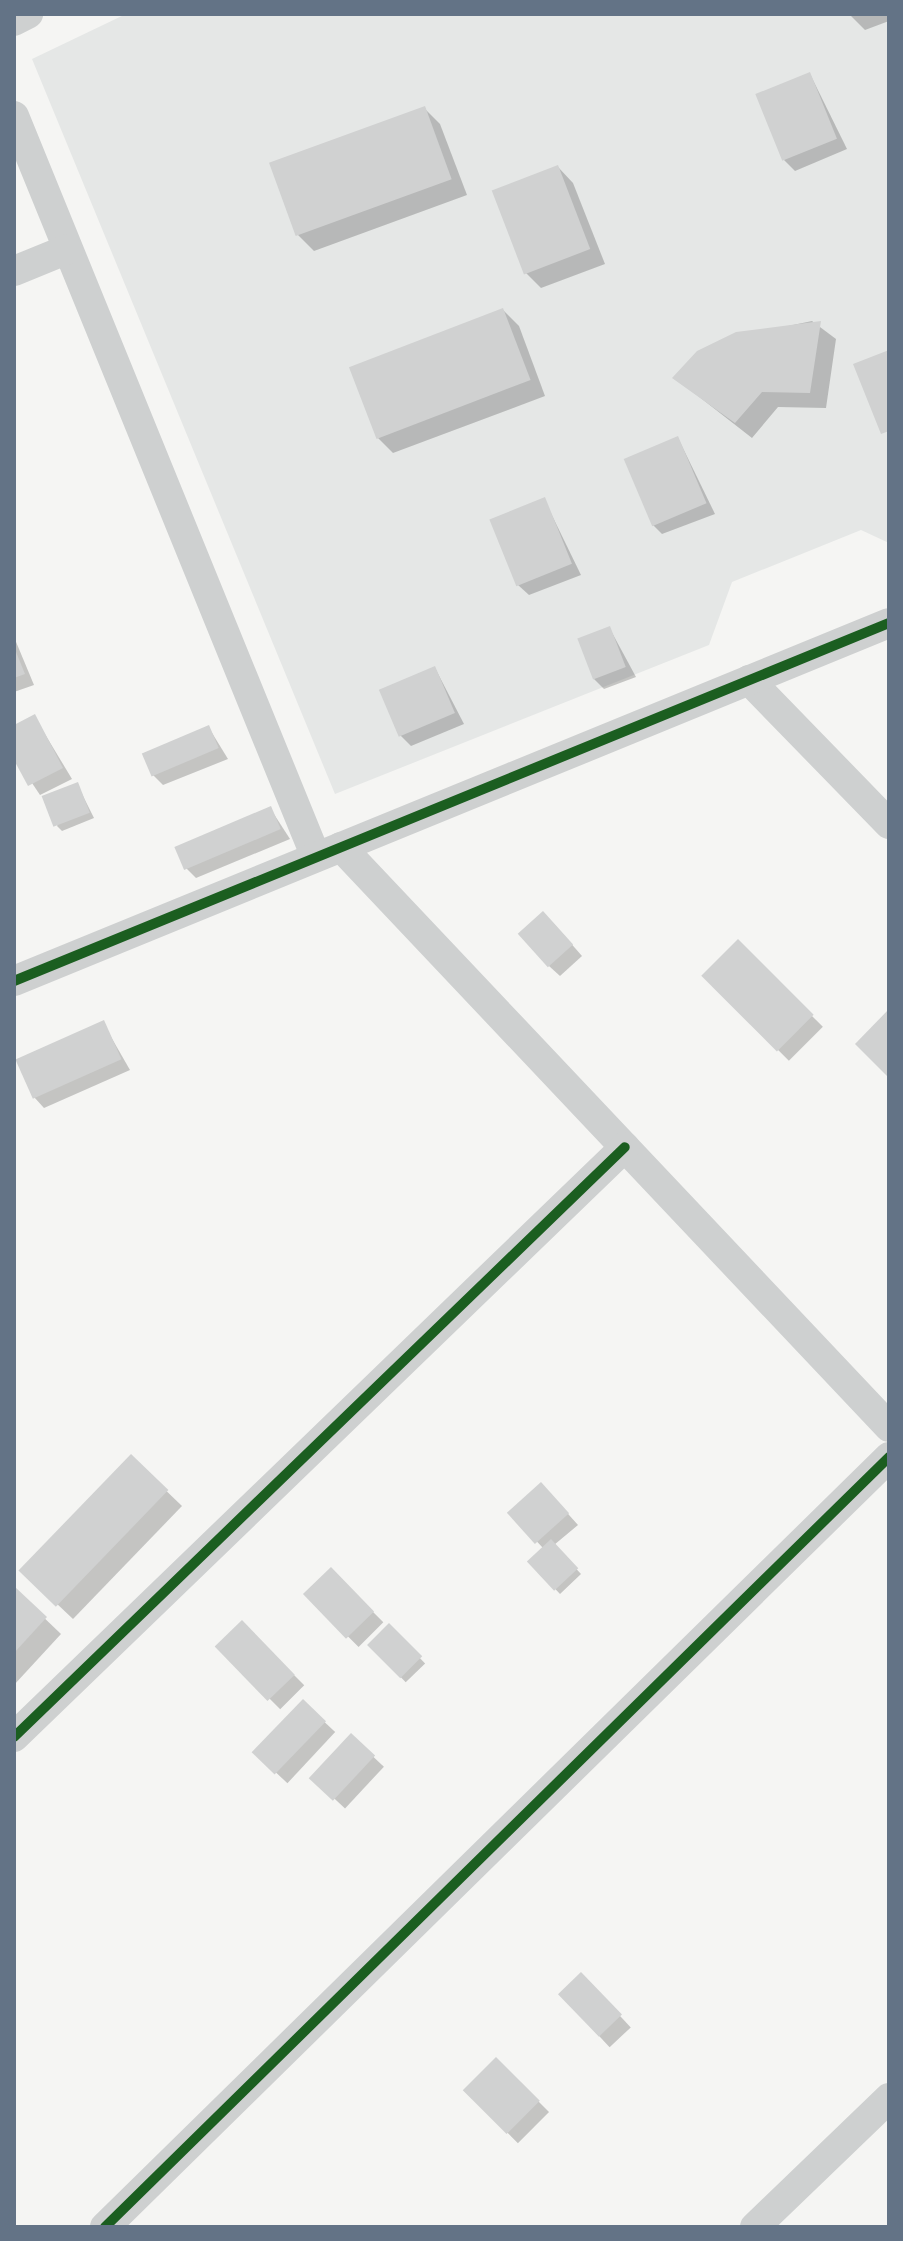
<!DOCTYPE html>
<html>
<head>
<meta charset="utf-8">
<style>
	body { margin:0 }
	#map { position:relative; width:903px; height:2241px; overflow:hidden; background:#f5f5f3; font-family:Jost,sans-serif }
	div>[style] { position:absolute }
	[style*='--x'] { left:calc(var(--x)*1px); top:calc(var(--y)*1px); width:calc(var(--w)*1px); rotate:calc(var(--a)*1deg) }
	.built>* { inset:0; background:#e5e7e6 }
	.shadow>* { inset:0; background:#0003; transform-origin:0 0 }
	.building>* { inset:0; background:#d0d1d1; transform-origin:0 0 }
	.street>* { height:30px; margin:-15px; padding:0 15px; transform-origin:15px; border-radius:15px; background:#ced0d0 }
	.cycleway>* { height:10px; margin:-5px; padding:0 5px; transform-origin:5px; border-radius:5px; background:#1b5e20 }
	span { translate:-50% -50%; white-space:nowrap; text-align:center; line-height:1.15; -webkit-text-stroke:8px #fff; paint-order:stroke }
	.frame { position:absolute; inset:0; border:16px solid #637386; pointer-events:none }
</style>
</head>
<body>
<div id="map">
	<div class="built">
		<i style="clip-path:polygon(126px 14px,889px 14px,889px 543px,861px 530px,732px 582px,709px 645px,335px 794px,32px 59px)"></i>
	</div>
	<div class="shadow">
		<i style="clip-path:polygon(849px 14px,889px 14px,889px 21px,865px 30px)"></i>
		<i style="clip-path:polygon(810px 74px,847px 149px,795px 171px,784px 160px)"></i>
		<i style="clip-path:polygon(425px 109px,440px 124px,467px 195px,314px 251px,298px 235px,272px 166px)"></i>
		<i style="clip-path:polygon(558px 167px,573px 183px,605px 264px,541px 288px,526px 273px)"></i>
		<i style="clip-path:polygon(503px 310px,519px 326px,545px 396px,393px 453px,377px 437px)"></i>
		<i style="clip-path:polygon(812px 321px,836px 339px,826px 408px,778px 407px,752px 438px,675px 378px,721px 340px)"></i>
		<i style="clip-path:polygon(678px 438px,715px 514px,662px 534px,652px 524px)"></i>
		<i style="clip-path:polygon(544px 499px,581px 575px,529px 595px,518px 585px)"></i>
		<i style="clip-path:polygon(610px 629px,636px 677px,604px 689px,593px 678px)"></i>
		<i style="clip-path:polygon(14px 637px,34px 685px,14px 692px)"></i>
		<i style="clip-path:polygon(435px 668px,464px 724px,411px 746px,400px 735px)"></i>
		<i style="clip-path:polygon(34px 716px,72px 779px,40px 795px,14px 756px,14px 727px)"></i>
		<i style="clip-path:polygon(209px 728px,228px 759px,163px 785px,152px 774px)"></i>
		<i style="clip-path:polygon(77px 784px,94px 818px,62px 831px,57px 826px)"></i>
		<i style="clip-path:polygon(270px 808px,290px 839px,196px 878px,185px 867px)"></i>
		<i style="clip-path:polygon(554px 924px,582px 956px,560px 976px,549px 966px)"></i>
		<i style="left:738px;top:942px;width:120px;height:48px;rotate:45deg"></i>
		<i style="clip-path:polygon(103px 1023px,130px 1070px,44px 1108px,34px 1097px)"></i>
		<i style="clip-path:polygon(131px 1457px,182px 1506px,73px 1619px,37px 1585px)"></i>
		<i style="clip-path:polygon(552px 1496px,578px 1525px,554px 1545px,581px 1574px,560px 1594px,529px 1561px,543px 1548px,510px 1513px)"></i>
		<i style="left:331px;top:1570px;width:74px;height:35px;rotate:45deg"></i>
		<i style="clip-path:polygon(14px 1589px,61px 1634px,14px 1685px)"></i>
		<i style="left:242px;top:1623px;width:88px;height:34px;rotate:45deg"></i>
		<i style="left:389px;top:1626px;width:52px;height:27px;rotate:46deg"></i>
		<i style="left:303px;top:1702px;width:44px;height:70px;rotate:43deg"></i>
		<i style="left:351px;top:1736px;width:45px;height:57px;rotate:43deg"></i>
		<i style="left:581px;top:1974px;width:73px;height:29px;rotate:47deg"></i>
		<i style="left:496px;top:2059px;width:75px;height:44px;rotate:45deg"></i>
	</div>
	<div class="building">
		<i style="left:810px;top:72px;width:72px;height:59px;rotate:68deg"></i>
		<i style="left:425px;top:106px;width:78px;height:166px;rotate:70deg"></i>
		<i style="left:558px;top:165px;width:90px;height:71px;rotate:69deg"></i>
		<i style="left:503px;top:308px;width:77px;height:165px;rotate:69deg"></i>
		<i style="clip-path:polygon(821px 321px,810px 393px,762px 392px,735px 423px,672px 378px,697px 351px,736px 332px)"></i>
		<i style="clip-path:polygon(889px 350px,889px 431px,881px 434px,853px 364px)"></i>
		<i style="left:678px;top:436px;width:73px;height:59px;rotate:67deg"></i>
		<i style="left:545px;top:497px;width:72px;height:60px;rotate:68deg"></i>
		<i style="left:610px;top:626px;width:44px;height:35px;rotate:69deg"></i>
		<i style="clip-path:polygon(14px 647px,25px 674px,14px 678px)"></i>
		<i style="left:435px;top:666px;width:51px;height:61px;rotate:67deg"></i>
		<i style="clip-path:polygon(35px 714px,63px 768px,28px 786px,14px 760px,14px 725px)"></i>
		<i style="left:209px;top:725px;width:25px;height:73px;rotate:67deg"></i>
		<i style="left:78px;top:782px;width:33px;height:39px;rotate:69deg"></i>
		<i style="left:271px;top:806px;width:25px;height:105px;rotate:67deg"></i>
		<i style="left:543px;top:911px;width:45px;height:34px;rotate:48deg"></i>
		<i style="left:738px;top:939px;width:107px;height:52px;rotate:45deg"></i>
		<i style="clip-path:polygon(889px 1009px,889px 1078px,855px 1044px)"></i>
		<i style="left:104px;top:1020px;width:43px;height:97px;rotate:66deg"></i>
		<i style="left:131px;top:1454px;width:52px;height:162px;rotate:44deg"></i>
		<i style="left:541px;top:1482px;width:42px;height:46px;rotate:48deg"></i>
		<i style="left:551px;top:1539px;width:40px;height:33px;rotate:47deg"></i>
		<i style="left:331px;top:1567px;width:62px;height:39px;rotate:46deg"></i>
		<i style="clip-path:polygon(14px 1586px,47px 1617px,14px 1653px)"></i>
		<i style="left:242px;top:1620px;width:76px;height:38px;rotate:46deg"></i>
		<i style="left:389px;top:1623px;width:47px;height:31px;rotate:45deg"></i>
		<i style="left:303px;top:1699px;width:32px;height:74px;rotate:44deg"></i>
		<i style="left:351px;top:1733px;width:33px;height:62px;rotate:43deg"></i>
		<i style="left:581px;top:1972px;width:59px;height:32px;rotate:46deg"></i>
		<i style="left:496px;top:2057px;width:62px;height:47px;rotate:45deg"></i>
	</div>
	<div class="street">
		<i style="--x:14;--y:21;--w:16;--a:-27"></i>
		<i style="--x:14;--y:116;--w:800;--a:67.83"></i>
		<i style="--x:14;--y:271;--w:58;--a:-22.2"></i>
		<i style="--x:749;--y:680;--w:201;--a:45.8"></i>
		<i style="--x:341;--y:847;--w:798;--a:46.62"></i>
		<i style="--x:14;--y:981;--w:945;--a:-22.25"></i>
		<i style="--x:14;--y:1737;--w:849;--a:-44"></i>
		<i style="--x:105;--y:2227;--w:1099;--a:-44.48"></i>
		<i style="--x:755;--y:2227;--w:186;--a:-43.9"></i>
	</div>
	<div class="cycleway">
		<i style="--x:14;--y:981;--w:945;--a:-22.25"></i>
		<i style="--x:14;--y:1737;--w:849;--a:-44"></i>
		<i style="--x:105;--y:2227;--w:1099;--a:-44.48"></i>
	</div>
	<div class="frame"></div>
</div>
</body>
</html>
